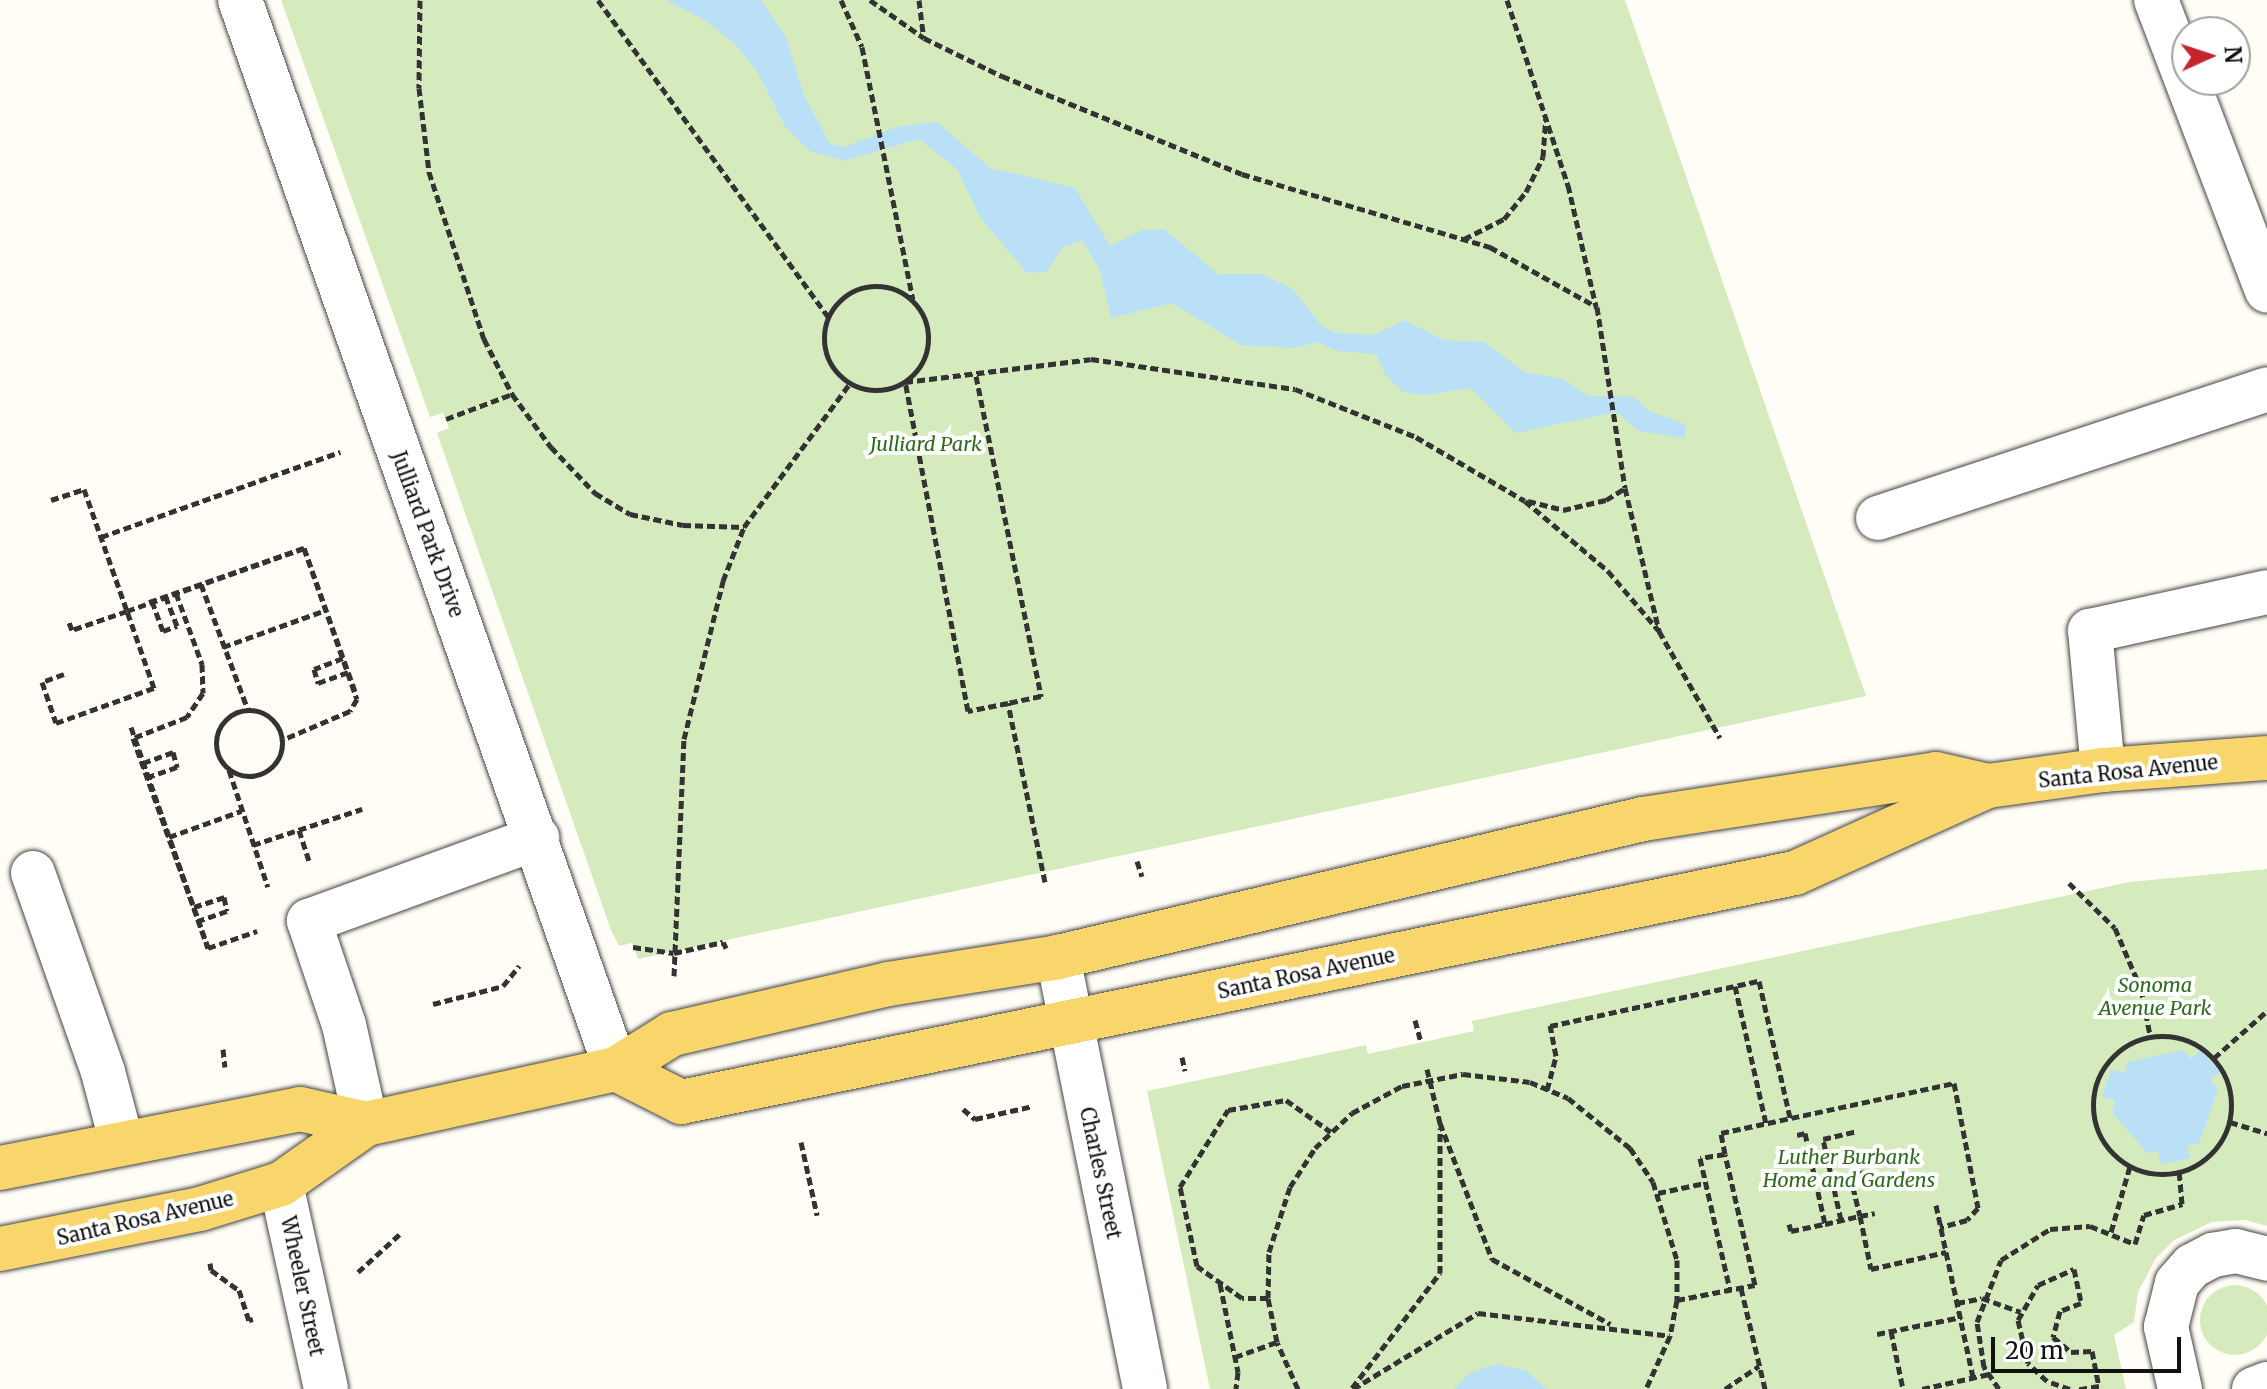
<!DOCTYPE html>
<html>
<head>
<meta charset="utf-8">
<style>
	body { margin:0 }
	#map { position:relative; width:2267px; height:1389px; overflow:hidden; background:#fffdf5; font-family:Merriweather,serif }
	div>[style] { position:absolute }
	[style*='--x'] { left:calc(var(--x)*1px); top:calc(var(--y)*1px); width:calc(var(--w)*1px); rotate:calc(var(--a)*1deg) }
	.green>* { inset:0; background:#d5ebbd }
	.round { border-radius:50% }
	.water>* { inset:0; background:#b9e0f7 }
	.path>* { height:5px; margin-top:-2.5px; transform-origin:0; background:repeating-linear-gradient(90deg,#333 0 8px,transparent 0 12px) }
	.path>.ring { margin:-2.5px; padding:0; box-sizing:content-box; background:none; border:5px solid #333; border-radius:50% }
	.roads { filter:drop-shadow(0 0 2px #444) drop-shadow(0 0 2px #444) }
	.minor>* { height:44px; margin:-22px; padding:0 22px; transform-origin:22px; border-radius:22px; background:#fff }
	.major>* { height:44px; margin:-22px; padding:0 22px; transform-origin:22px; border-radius:22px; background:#f9d66b }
	.path-bridge>* { height:5px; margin-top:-2.5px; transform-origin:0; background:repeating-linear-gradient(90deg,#333 0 8px,transparent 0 12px) }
	span { translate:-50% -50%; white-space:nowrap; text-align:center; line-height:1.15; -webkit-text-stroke:8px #fff; paint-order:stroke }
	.park-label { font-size:20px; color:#2f6b1f; font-style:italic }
	.street-label { font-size:20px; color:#111 }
	.north { position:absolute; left:2171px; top:16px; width:80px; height:80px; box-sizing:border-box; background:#fff; border:2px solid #a0a0a0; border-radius:50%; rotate:87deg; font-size:22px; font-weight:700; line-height:32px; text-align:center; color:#111 }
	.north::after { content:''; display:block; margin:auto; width:28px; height:36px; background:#c4262e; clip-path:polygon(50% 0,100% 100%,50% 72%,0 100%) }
	.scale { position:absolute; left:1991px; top:1337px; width:190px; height:36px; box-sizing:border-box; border:4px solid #111; border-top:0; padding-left:10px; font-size:24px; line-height:28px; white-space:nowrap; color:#111; -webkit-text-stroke:6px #fff; paint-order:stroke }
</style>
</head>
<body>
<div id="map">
	<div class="green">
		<i style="clip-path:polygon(281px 0,1625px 0,1866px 696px,638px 959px,632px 943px,619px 946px,611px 930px,437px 433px,449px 428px,443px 413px,430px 417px)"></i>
		<i style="clip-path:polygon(2267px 869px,2267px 1226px,2245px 1220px,2212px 1222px,2174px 1240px,2156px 1258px,2138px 1292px,2134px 1322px,2114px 1335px,2126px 1389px,1210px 1389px,1147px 1091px,1366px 1045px,1368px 1054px,1474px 1031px,1472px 1021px,2130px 882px)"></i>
		<i class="round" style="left:2200px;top:1285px;width:70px;height:70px"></i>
	</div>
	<div class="water">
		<i style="clip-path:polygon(666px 0,761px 0,786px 37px,804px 95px,830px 144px,845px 147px,896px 127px,937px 122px,990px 168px,1075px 188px,1110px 246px,1142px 230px,1164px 229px,1218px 274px,1261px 274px,1293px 289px,1320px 324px,1335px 333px,1374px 335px,1404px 320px,1443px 340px,1484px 342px,1526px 373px,1561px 378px,1589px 396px,1635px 397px,1647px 410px,1685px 424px,1685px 438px,1639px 431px,1616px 412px,1516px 433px,1471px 388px,1424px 395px,1403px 392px,1385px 374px,1376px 354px,1337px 351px,1317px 342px,1295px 348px,1241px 345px,1172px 303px,1111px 318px,1100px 270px,1082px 240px,1062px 248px,1047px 272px,1027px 273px,980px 217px,957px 169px,919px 139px,844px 161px,810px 151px,786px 128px,757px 71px,736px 45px,706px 21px)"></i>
		<i style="clip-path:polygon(2183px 1050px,2191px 1059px,2201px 1050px,2220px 1072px,2210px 1080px,2218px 1089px,2199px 1144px,2187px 1146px,2190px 1158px,2161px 1164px,2158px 1151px,2147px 1153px,2112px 1112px,2115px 1100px,2102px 1097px,2111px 1069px,2124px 1073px,2128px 1062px)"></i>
		<i style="clip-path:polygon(1497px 1364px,1525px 1370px,1547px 1389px,1454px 1389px,1470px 1373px)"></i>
	</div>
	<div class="path">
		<i style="--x:420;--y:0;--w:88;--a:90.7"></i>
		<i style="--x:419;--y:88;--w:85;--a:83.2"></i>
		<i style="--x:429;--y:172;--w:176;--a:71.8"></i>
		<i style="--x:484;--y:339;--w:62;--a:63"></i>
		<i style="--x:512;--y:394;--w:66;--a:53.7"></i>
		<i style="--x:551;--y:447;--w:64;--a:46.3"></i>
		<i style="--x:595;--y:493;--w:41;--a:31"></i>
		<i style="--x:630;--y:514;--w:54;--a:11.7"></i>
		<i style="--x:683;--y:525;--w:61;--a:1.9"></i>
		<i style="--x:744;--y:527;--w:179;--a:-53.6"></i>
		<i style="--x:598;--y:0;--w:392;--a:54"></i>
		<i style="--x:841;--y:0;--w:51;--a:65.9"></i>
		<i style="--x:862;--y:47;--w:257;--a:78.6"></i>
		<i style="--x:870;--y:0;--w:66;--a:35.1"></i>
		<i style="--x:924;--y:38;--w:87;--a:26"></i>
		<i style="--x:1002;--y:76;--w:259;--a:22.2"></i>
		<i style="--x:1242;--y:174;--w:259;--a:16.4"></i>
		<i style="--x:1490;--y:247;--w:123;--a:29.3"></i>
		<i style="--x:1597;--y:307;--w:183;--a:81.2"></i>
		<i style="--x:1625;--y:488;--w:147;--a:76.6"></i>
		<i style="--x:1659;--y:631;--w:123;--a:60.3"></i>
		<i style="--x:919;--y:0;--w:38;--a:83"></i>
		<i style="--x:1507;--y:0;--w:195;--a:71.8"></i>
		<i style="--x:1568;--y:185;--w:124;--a:77"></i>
		<i style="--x:1464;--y:239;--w:45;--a:-26.6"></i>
		<i style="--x:1504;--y:219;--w:35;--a:-51"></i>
		<i style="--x:1526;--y:192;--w:39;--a:-64"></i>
		<i style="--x:1543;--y:157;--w:39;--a:-86"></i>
		<i class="ring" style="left:824px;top:286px;width:99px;height:99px"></i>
		<i style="--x:976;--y:376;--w:327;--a:78.5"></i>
		<i style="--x:1041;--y:696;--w:34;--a:168"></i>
		<i style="--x:446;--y:419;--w:71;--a:-20.7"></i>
		<i style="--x:51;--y:500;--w:35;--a:-18"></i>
		<i style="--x:84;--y:489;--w:129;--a:70.6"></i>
		<i style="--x:127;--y:611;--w:58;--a:160.9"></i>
		<i style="--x:72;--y:630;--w:9;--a:-111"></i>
		<i style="--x:1528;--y:501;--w:36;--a:14"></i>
		<i style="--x:1563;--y:510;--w:44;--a:-13.1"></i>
		<i style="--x:1606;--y:500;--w:22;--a:-32"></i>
		<i style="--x:101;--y:537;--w:254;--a:-19.6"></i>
		<i style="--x:201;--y:584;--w:134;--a:69.5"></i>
		<i style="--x:176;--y:593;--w:76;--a:69.9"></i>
		<i style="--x:202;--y:664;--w:29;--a:88"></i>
		<i style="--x:203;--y:693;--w:29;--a:124"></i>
		<i style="--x:187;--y:717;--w:58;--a:158.7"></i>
		<i style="--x:133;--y:738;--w:223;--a:70.3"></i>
		<i style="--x:208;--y:948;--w:52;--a:-19.1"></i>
		<i style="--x:223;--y:647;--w:109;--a:-19.8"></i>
		<i style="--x:343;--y:658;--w:31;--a:159"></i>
		<i style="--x:314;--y:669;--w:15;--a:74"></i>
		<i style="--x:318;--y:683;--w:32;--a:-20"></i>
		<i style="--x:64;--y:674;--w:23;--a:160"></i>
		<i style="--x:42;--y:682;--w:43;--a:71.1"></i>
		<i style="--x:56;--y:723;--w:104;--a:-19.7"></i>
		<i style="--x:154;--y:688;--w:82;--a:-109.3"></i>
		<i style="--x:127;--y:611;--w:188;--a:-19.6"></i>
		<i style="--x:304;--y:548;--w:160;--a:70.7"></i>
		<i style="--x:357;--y:699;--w:14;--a:120"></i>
		<i style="--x:350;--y:711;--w:74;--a:156.9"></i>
		<i class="ring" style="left:216px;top:710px;width:61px;height:61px"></i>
		<i style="--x:143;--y:763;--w:32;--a:-20"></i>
		<i style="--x:173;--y:752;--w:16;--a:75"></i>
		<i style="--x:177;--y:767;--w:31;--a:161"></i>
		<i style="--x:229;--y:770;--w:123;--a:71.6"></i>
		<i style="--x:299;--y:830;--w:33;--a:72"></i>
		<i style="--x:169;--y:837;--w:77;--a:-19.9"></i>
		<i style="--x:253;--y:845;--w:115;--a:-18.3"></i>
		<i style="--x:1137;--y:861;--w:16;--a:72"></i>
		<i style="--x:1045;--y:882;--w:183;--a:-101.7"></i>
		<i style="--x:1008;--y:703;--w:41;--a:168.7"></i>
		<i style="--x:968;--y:711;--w:335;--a:-100.8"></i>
		<i style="--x:905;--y:382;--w:187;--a:-7"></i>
		<i style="--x:1091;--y:359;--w:206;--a:8.4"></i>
		<i style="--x:1295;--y:389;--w:130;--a:21.6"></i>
		<i style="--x:1416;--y:437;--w:126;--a:30.4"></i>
		<i style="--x:1525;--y:501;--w:109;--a:40.1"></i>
		<i style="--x:1608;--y:571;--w:79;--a:49.6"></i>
		<i style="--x:2069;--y:883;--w:64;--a:44.4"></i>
		<i style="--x:2115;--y:928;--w:66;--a:66.9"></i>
		<i style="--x:2141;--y:989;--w:47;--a:78.9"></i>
		<i style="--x:633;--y:947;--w:41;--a:8.3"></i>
		<i style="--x:674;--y:953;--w:50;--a:-12.7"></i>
		<i style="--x:723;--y:942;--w:7;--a:63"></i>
		<i style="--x:674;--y:976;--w:237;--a:-87.6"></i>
		<i style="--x:684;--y:739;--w:163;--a:-76.1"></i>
		<i style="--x:723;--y:581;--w:58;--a:-68.7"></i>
		<i style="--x:1735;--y:986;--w:141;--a:77.3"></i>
		<i style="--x:433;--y:1004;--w:72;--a:-14.4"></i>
		<i style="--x:503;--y:986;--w:26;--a:-51"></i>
		<i style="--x:1415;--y:1020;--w:23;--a:75"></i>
		<i class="ring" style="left:2093px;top:1036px;width:133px;height:133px"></i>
		<i style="--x:223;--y:1049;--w:18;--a:84"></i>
		<i style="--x:1182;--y:1057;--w:14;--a:78"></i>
		<i style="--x:2214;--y:1058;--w:71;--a:-41.6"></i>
		<i style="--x:1427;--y:1069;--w:56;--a:76.5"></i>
		<i style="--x:1440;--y:1123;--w:146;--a:69.1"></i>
		<i style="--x:1492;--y:1259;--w:135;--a:28.8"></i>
		<i style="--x:1547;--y:1090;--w:35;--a:-75"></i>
		<i style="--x:1556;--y:1056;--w:31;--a:-101"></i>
		<i style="--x:1550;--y:1026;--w:214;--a:-12.2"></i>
		<i style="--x:1759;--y:981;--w:140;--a:77.2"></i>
		<i style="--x:963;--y:1109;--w:16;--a:40"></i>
		<i style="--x:975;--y:1119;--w:59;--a:-12.6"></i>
		<i style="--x:2230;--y:1122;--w:39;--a:17"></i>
		<i style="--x:1797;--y:1135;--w:8;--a:-14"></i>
		<i style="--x:1805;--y:1133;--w:93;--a:77.6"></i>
		<i style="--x:1825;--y:1224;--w:36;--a:-13"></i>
		<i style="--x:1860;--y:1216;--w:54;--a:78.3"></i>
		<i style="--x:1871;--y:1269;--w:77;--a:-12.8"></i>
		<i style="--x:1946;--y:1252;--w:128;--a:77.8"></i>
		<i style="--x:801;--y:1142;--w:75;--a:77.6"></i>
		<i style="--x:1725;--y:1154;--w:21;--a:-101"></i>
		<i style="--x:1721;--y:1133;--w:238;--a:-12.1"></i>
		<i style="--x:1954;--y:1083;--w:127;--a:79.1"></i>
		<i style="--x:1978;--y:1208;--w:16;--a:133"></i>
		<i style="--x:1967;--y:1220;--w:28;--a:165"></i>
		<i style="--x:1866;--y:1172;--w:16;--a:169"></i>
		<i style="--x:1850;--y:1175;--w:42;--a:76.3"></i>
		<i style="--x:1860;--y:1216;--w:15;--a:-11"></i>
		<i style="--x:1658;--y:1193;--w:48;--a:-12"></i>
		<i style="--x:1936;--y:1205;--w:48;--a:78"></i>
		<i style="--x:1841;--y:1220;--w:83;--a:-102.5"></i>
		<i style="--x:1823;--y:1139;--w:35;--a:-13"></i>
		<i style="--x:1789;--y:1224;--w:7;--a:74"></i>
		<i style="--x:1791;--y:1231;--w:35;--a:-12"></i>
		<i style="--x:2111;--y:1232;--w:69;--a:-73.9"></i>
		<i style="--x:210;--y:1263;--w:7;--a:82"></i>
		<i style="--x:211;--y:1270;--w:34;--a:36"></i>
		<i style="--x:239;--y:1290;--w:32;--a:72"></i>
		<i style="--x:249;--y:1320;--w:4;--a:-14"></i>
		<i style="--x:358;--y:1272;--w:59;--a:-42.3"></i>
		<i style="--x:1220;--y:1284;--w:90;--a:78.4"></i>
		<i style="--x:1238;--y:1372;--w:17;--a:97"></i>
		<i style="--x:1741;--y:1288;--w:104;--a:76.6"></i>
		<i style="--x:1268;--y:1298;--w:26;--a:180"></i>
		<i style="--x:1242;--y:1298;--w:55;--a:-144.6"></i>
		<i style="--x:1197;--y:1266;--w:81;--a:-102.1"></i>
		<i style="--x:1180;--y:1187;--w:91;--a:-58.1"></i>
		<i style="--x:1228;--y:1110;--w:59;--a:-9.8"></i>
		<i style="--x:1286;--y:1100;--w:55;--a:35.4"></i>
		<i style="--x:1677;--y:1300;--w:79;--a:-10.9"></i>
		<i style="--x:1755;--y:1285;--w:134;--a:-102.9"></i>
		<i style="--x:1725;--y:1154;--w:25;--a:171"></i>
		<i style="--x:1700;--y:1158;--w:135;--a:77.2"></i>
		<i style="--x:1957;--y:1303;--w:25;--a:-11"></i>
		<i style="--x:1982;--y:1298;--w:41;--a:19.7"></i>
		<i style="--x:1891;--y:1331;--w:59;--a:78.3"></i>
		<i style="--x:1877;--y:1334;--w:86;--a:-11.4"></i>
		<i style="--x:1235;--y:1357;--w:45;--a:-19.7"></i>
		<i style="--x:1352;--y:1388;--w:145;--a:-52.6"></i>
		<i style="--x:1440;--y:1273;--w:145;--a:-90"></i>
		<i style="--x:1298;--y:1389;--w:51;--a:-114.1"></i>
		<i style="--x:1277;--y:1342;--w:45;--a:-101.6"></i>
		<i style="--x:1268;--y:1298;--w:46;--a:-88.8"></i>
		<i style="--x:1269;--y:1252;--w:68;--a:-72.1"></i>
		<i style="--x:1290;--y:1187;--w:46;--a:-57.3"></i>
		<i style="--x:1315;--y:1148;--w:51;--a:-43.4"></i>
		<i style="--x:1352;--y:1113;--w:57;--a:-28.4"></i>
		<i style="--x:1402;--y:1086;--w:62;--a:-11.1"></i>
		<i style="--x:1463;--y:1074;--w:67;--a:6.8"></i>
		<i style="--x:1530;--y:1082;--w:41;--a:22.8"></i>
		<i style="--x:1568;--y:1098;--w:80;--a:38.9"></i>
		<i style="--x:1630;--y:1148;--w:41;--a:55.9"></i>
		<i style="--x:1653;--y:1182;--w:82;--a:72.9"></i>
		<i style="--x:1677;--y:1260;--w:40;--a:90"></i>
		<i style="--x:1677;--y:1300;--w:37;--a:101"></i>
		<i style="--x:1670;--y:1336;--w:58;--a:114.4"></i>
		<i style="--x:1353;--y:1389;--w:146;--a:-31.3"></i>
		<i style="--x:1478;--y:1313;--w:193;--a:6.8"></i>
		<i style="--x:1725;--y:1389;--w:41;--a:-34.1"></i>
		<i style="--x:1922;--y:1389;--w:69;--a:-12.6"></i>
		<i style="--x:1999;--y:1389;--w:27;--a:-124"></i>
		<i style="--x:1984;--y:1367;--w:46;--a:-98.8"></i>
		<i style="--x:1977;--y:1322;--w:66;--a:-68.8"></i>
		<i style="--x:2001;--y:1260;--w:58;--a:-32.3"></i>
		<i style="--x:2050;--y:1229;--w:40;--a:-4.3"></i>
		<i style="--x:2090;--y:1226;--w:48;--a:21.8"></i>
		<i style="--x:2135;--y:1244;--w:30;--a:-73"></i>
		<i style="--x:2144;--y:1215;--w:40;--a:-16"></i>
		<i style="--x:2182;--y:1204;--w:33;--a:-95"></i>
		<i style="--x:2070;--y:1389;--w:24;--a:-161"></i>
		<i style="--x:2047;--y:1381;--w:26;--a:-137"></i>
		<i style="--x:2028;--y:1363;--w:44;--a:-103.1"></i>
		<i style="--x:2018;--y:1320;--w:40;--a:-60.3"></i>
		<i style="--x:2038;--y:1285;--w:39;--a:-24"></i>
		<i style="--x:2074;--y:1269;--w:35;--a:78"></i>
		<i style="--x:2081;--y:1303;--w:22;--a:159"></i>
		<i style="--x:2060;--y:1311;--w:27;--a:105"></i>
		<i style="--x:2053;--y:1337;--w:23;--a:40"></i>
		<i style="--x:2071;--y:1352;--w:21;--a:-3"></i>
		<i style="--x:2092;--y:1351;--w:36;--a:79"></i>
		<i style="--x:2099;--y:1386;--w:20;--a:171"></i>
	</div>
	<div class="roads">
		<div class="minor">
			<i style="--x:240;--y:0;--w:1133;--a:70.62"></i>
			<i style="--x:2156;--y:0;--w:311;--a:69.1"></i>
			<i style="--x:1878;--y:518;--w:410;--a:-18.3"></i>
			<i style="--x:2103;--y:770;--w:140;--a:-95.3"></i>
			<i style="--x:2090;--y:631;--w:181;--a:-12.4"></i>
			<i style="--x:33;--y:873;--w:211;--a:70.6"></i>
			<i style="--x:103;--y:1072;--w:70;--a:75.2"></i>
			<i style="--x:1058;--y:957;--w:441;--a:78.6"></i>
			<i style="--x:366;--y:1124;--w:101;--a:-102.5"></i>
			<i style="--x:344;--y:1025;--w:110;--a:-108.6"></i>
			<i style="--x:309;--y:921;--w:243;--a:-20"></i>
			<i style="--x:281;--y:1184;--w:210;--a:77.6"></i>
			<i style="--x:2180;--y:1389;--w:64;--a:-102.7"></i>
			<i style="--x:2166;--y:1327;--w:45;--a:-76"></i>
			<i style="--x:2177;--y:1283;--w:23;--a:-49"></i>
			<i style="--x:2192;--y:1266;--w:24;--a:-28"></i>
			<i style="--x:2213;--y:1255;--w:23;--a:-10"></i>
			<i style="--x:2236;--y:1251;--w:32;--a:14"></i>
			<i style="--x:2254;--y:1389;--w:14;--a:-21"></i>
		</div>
		<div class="major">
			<i style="--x:616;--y:1069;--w:73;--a:26.9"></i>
			<i style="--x:681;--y:1102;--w:1137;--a:-11.62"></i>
			<i style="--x:1795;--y:873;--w:212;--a:-24.3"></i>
			<i style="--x:1988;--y:786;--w:116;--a:-7.9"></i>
			<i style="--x:2103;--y:770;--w:164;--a:-4.2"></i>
			<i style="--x:0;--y:1168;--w:306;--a:-11.1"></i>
			<i style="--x:300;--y:1109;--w:68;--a:12.8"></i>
			<i style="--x:0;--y:1249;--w:204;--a:-11.3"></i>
			<i style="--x:200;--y:1209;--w:85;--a:-17.2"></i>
			<i style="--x:281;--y:1184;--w:104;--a:-35.2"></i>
			<i style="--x:366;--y:1124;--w:256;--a:-12.4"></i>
			<i style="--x:616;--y:1069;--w:66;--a:-32"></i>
			<i style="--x:672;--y:1034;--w:222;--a:-13"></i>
			<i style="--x:888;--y:984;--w:172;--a:-9"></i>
			<i style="--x:1058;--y:957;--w:601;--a:-13.27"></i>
			<i style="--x:1643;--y:819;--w:296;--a:-8.7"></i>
			<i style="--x:1936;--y:774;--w:53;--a:13"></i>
		</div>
	</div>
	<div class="path-bridge">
		<i style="--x:152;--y:601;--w:32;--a:70"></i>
		<i style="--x:163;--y:631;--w:15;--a:-20"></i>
		<i style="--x:177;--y:626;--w:31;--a:-111"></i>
		<i style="--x:149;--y:602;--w:164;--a:-19.2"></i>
		<i style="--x:304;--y:548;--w:155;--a:70.4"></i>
		<i style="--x:131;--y:727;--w:234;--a:70.8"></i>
		<i style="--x:194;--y:907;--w:32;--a:-18"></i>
		<i style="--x:224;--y:897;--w:14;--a:78"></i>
		<i style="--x:227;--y:911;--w:31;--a:161"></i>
	</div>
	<div class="park-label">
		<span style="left:926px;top:443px">Julliard Park</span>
		<span style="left:2155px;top:996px">Sonoma<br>Avenue Park</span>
		<span style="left:1849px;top:1168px">Luther Burbank<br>Home and Gardens</span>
	</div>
	<div class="street-label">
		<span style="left:428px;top:534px;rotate:70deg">Julliard Park Drive</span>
		<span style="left:2128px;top:771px;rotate:-6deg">Santa Rosa Avenue</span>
		<span style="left:1306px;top:973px;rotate:-12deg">Santa Rosa Avenue</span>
		<span style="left:1101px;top:1173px;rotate:78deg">Charles Street</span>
		<span style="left:145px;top:1218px;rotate:-13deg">Santa Rosa Avenue</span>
		<span style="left:303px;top:1286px;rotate:78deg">Wheeler Street</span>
	</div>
	<div class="north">N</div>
	<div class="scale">20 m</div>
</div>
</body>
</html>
